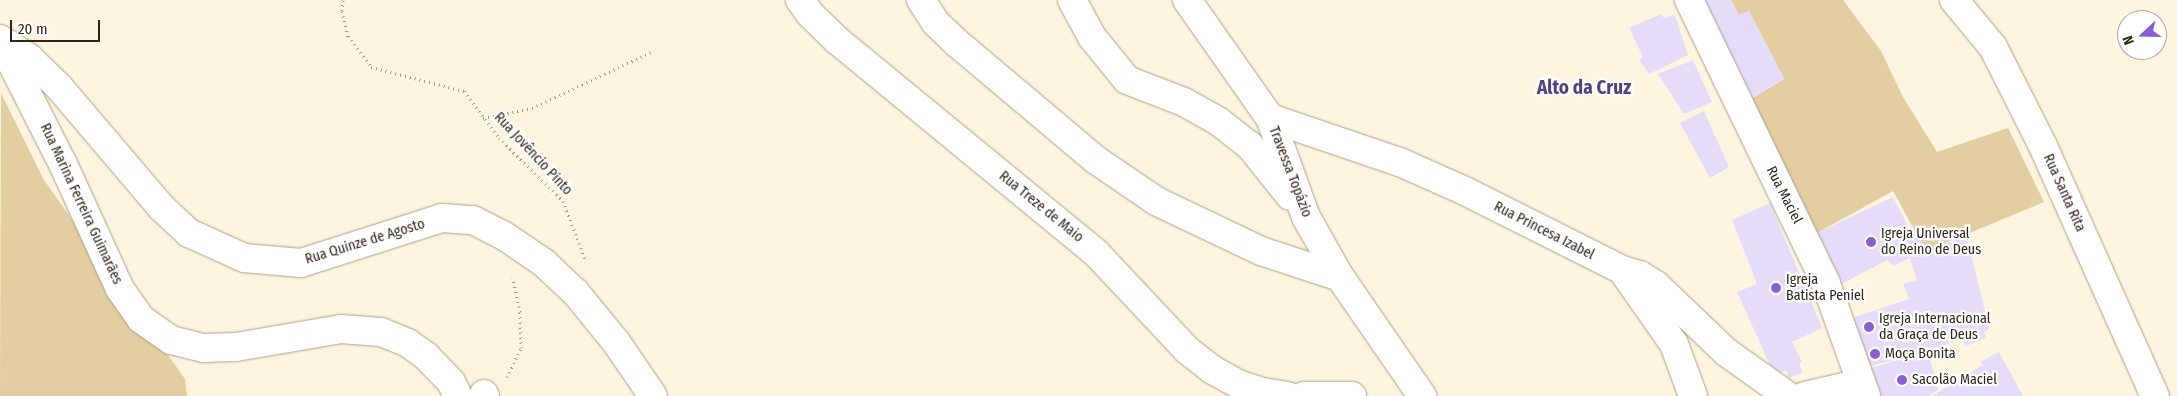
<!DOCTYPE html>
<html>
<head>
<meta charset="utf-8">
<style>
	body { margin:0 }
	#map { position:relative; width:2177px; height:396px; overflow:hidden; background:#fef5e1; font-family:"Fira Sans Condensed",sans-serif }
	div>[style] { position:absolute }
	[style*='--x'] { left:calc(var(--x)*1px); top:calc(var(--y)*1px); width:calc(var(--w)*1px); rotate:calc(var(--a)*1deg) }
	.green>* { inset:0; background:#e2cea0 }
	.building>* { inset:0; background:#e4dcf9 }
	.path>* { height:3px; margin-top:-1.5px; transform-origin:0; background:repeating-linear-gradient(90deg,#a19988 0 1px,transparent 0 5px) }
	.roads { filter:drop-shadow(0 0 1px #ada080) drop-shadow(0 0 1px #ada080) }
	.minor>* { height:28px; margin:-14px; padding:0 14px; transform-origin:14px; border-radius:14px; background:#fff }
	.tertiary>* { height:28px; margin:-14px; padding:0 14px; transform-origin:14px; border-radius:14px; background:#fff }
	.secondary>* { height:28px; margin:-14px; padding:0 14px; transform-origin:14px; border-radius:14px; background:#fff }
	.dots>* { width:14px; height:14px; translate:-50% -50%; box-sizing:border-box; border:2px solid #fff; border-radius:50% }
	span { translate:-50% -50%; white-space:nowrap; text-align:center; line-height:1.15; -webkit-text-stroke:4.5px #fff; paint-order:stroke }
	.street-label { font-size:14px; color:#2c2619 }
	.poi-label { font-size:14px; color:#2c2619 }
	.left { translate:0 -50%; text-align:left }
	.district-label { font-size:19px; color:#55407d; font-weight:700 }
	.north { position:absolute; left:2117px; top:10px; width:50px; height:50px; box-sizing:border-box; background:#fff; border:1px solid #aba8a3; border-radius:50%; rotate:249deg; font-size:14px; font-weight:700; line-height:20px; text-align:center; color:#2c2619 }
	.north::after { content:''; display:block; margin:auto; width:18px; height:22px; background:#8a5dd6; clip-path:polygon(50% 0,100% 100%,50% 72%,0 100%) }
	.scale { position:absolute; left:10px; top:20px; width:90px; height:22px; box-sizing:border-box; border:2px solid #2c2619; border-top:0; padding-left:6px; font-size:15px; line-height:18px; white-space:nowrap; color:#2c2619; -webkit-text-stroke:4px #fff; paint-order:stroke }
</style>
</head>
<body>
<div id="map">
	<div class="green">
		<i style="clip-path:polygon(1731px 0,1843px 0,1881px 51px,1903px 97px,1937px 152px,2008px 128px,2044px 202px,1926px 251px,1893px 191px,1817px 233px,1749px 100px,1784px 79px,1749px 11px,1739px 15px)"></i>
		<i style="clip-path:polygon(1px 93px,44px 180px,185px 379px,187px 396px,0 396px)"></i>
	</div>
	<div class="building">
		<i style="clip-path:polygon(1697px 0,1731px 0,1739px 15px,1749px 11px,1784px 79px,1744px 103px)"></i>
		<i style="clip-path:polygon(1661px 14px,1664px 18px,1675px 15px,1688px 55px,1649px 74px,1639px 60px,1643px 57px,1629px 28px)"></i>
		<i style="clip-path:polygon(1693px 60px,1712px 102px,1684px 114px,1658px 74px)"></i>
		<i style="clip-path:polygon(1704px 111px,1729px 167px,1710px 178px,1680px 123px)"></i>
		<i style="clip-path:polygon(1893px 197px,1910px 230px,1915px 228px,1926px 251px,1967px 236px,1989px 329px,1984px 332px,1986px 338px,1966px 346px,1962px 338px,1928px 352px,1938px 390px,1928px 396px,1873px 396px,1865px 370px,1914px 355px,1866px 367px,1852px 318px,1909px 299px,1903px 284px,1917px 280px,1910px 258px,1893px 266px,1887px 260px,1836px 287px,1817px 233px)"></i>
		<i style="clip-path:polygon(1770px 203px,1822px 328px,1792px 342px,1802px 362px,1799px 364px,1803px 372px,1789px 378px,1786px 370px,1775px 376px,1737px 292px,1757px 284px,1732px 220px)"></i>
		<i style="clip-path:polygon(1999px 352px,2023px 396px,1932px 396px,1983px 365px,1980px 362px)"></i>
	</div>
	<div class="path">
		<i style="--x:343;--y:0;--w:11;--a:95"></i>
		<i style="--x:342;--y:11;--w:26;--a:77"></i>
		<i style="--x:348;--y:36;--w:39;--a:53"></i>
		<i style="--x:371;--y:67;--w:96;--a:14.5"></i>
		<i style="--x:464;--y:91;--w:59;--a:53.3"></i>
		<i style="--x:499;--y:138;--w:90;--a:44.5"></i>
		<i style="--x:563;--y:201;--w:62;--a:69.2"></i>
		<i style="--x:483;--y:118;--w:50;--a:-11.5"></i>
		<i style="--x:532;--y:108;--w:132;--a:-25.2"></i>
		<i style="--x:507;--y:377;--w:32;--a:-64"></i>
		<i style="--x:521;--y:348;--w:36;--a:-92"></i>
		<i style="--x:520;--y:312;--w:35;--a:-102"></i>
	</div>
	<div class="roads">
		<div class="minor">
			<i style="--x:800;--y:0;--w:17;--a:54"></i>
			<i style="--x:810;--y:14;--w:39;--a:44"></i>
			<i style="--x:838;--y:41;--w:335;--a:39.4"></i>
			<i style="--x:1097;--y:254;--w:132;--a:46.8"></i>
			<i style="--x:1187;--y:350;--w:31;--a:38"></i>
			<i style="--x:1211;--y:369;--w:31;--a:29"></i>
			<i style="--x:1238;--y:384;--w:25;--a:18"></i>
			<i style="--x:1262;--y:392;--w:26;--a:9"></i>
			<i style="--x:921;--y:0;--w:27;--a:57"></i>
			<i style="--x:936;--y:23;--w:29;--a:44"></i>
			<i style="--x:957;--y:43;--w:182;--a:40.1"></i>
			<i style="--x:1096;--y:160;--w:73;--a:34.3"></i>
			<i style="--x:1156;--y:201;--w:116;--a:25.5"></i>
			<i style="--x:1261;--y:251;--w:83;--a:18.2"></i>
			<i style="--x:1072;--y:0;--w:42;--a:61.6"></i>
			<i style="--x:1092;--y:37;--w:55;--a:50.9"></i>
			<i style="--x:1127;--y:80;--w:61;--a:21.1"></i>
			<i style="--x:1184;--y:102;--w:39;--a:29"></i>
			<i style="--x:1218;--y:121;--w:41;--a:38"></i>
			<i style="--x:1250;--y:146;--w:64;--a:51.3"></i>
			<i style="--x:1187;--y:0;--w:144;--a:54.9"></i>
			<i style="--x:1270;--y:118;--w:105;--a:70"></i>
			<i style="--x:1306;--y:217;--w:69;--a:60.5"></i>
			<i style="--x:1340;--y:277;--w:145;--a:55.4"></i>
			<i style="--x:1954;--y:0;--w:61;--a:50.3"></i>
			<i style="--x:1993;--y:47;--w:111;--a:63.2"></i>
			<i style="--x:2043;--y:146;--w:274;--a:65.9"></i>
			<i style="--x:0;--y:40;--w:139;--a:63.1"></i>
			<i style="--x:63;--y:164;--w:137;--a:65.5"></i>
			<i style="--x:120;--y:289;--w:37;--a:55"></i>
			<i style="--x:141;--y:319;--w:37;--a:35"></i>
			<i style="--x:171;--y:340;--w:34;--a:14"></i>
			<i style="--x:204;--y:348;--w:32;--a:-2"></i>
			<i style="--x:236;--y:347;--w:107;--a:-9.7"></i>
			<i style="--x:341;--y:329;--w:40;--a:4.3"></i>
			<i style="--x:381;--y:332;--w:29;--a:22"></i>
			<i style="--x:408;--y:343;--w:22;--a:36"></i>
			<i style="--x:426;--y:356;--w:36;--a:46"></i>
			<i style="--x:451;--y:382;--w:16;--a:63"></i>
			<i style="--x:1270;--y:118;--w:139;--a:18.8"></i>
			<i style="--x:1402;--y:163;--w:69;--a:24"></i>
			<i style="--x:1465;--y:191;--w:176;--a:26.7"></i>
			<i style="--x:1622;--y:270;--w:19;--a:16"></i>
			<i style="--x:1640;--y:275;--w:19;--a:32"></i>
			<i style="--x:1656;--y:285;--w:97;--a:43.7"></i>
			<i style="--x:1726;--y:352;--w:76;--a:35.4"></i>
			<i style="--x:1622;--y:270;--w:90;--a:54.9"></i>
			<i style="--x:1674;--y:344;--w:55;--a:69.9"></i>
			<i style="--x:484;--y:394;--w:2;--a:63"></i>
			<i style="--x:1304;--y:396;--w:48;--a:0"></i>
			<i style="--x:1805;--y:396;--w:57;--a:-13.1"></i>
		</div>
		<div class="tertiary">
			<i style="--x:0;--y:39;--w:35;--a:33"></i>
			<i style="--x:29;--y:58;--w:42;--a:44"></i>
			<i style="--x:59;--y:87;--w:159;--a:49.6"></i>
			<i style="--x:162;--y:208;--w:37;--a:43"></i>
			<i style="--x:189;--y:233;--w:60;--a:24.4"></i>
			<i style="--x:244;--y:258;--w:57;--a:5"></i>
			<i style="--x:301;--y:263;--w:148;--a:-17.7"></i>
			<i style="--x:442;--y:218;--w:31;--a:4"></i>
			<i style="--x:473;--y:220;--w:34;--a:27"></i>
			<i style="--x:503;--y:235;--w:50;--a:34.3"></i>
			<i style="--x:544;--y:263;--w:44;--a:43.2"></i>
			<i style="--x:576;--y:293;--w:63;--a:50.8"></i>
			<i style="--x:616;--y:342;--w:65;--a:55.6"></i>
		</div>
		<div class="secondary">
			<i style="--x:1689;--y:0;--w:315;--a:64.2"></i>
			<i style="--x:1826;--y:284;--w:119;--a:70.3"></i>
		</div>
	</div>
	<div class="dots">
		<i style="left:1871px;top:242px;background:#8a5dd6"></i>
		<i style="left:1776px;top:288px;background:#8a5dd6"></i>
		<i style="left:1869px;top:327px;background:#8a5dd6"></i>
		<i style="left:1875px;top:354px;background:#8a5dd6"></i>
		<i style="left:1902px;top:380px;background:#8a5dd6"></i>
	</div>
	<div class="street-label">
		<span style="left:533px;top:154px;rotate:47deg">Rua Jovêncio Pinto</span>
		<span style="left:1290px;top:172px;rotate:69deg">Travessa Topázio</span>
		<span style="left:2064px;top:193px;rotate:66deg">Rua Santa Rita</span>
		<span style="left:1784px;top:195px;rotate:63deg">Rua Maciel</span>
		<span style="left:81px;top:204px;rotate:65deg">Rua Marina Ferreira Guimarães</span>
		<span style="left:1041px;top:207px;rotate:39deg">Rua Treze de Maio</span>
		<span style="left:1544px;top:231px;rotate:27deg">Rua Princesa Izabel</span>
		<span style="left:365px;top:242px;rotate:-17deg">Rua Quinze de Agosto</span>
	</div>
	<div class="poi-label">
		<span class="left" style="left:1881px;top:242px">Igreja Universal<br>do Reino de Deus</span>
		<span class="left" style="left:1786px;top:288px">Igreja<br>Batista Peniel</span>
		<span class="left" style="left:1879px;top:327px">Igreja Internacional<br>da Graça de Deus</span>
		<span class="left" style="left:1885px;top:354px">Moça Bonita</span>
		<span class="left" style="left:1912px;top:380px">Sacolão Maciel</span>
	</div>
	<div class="district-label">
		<span style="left:1584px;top:88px">Alto da Cruz</span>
	</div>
	<div class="north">N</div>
	<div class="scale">20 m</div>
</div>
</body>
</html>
